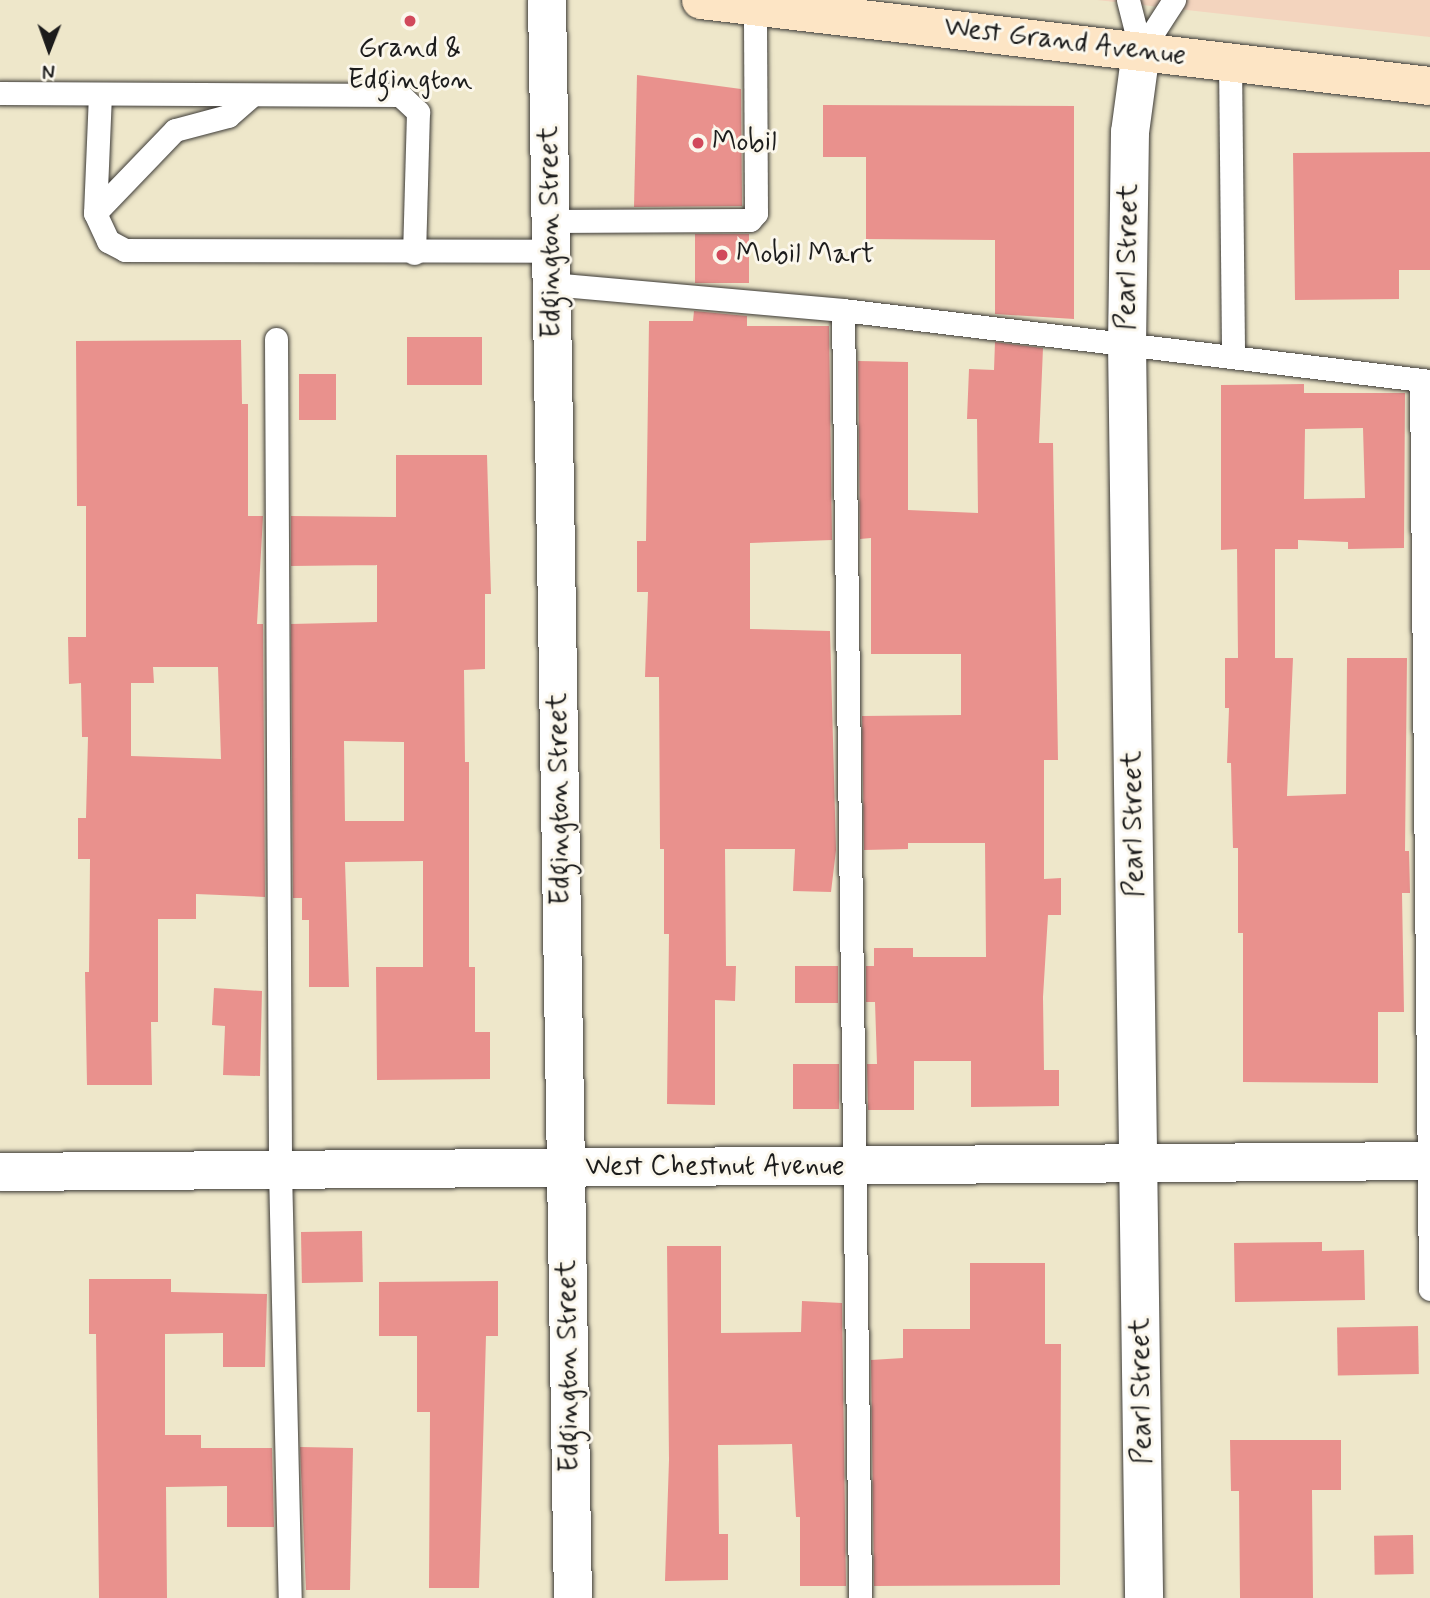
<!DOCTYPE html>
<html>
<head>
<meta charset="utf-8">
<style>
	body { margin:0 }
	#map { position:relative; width:1430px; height:1598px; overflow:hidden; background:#eee7ca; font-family:Mynerve,sans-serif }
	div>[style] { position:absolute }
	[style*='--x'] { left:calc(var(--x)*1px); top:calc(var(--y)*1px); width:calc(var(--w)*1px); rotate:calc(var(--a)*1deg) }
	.built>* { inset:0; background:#f3d4be }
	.building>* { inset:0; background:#e9918d; transform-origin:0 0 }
	.roads { filter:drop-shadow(0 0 2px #3c3a36) drop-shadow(0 0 2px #3c3a36) }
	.lane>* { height:23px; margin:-11.5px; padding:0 11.5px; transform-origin:11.5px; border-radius:11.5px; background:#fff }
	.street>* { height:38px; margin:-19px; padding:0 19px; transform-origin:19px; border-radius:19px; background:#fff }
	.secondary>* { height:38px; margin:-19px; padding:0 19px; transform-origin:19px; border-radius:19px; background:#fde5c5 }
	.dots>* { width:19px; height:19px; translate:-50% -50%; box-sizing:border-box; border:4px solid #fbf7ec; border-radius:50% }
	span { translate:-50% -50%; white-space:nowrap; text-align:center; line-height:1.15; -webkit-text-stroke:6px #fbf7ec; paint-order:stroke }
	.street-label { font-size:28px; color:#1c1c1c }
	.poi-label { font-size:28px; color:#1c1c1c }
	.left { translate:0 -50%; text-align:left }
	.north { position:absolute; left:14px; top:14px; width:70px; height:70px; -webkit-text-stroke:5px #fbf7ec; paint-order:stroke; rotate:181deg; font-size:19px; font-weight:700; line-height:28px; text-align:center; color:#1c1c1c }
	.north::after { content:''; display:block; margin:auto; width:24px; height:32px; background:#1c1c1c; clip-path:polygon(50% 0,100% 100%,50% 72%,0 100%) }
</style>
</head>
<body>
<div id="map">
	<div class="built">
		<i style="clip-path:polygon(1097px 0,1430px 0,1430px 37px)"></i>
	</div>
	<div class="building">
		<i style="clip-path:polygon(637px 75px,741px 89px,742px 206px,634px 207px)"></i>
		<i style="clip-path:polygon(823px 105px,1074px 106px,1074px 319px,995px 314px,995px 240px,866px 239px,866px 157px,823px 157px)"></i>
		<i style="clip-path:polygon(1430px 152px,1430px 270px,1399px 270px,1399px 299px,1295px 300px,1293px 153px)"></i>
		<i style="left:695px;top:234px;width:54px;height:49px"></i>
		<i style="clip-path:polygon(694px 311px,747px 316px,747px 326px,829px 326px,832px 540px,750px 543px,750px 629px,830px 631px,836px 850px,831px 892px,793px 891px,795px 849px,725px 849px,726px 966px,736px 966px,735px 1001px,715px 1000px,715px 1105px,667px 1104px,669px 934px,664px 934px,664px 849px,660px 849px,659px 677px,645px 677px,648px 592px,637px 592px,637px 541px,646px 541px,649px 321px,693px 321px)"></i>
		<i style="left:482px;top:337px;width:48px;height:75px;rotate:90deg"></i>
		<i style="clip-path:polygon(evenodd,241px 340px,242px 404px,248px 404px,248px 516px,263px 516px,257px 624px,263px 624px,265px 897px,196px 894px,196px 919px,158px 919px,158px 1022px,151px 1022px,152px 1085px,87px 1085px,85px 972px,89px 972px,90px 859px,78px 859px,78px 818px,86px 818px,88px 737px,82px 737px,81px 683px,69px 684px,68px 637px,86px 637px,86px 506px,77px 506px,76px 341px,241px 340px,153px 667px,218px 667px,221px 759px,131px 756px,131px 683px,154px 683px,153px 667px)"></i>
		<i style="clip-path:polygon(995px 342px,1043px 348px,1039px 443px,1053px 443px,1058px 760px,1044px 760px,1044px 879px,1061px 878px,1061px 915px,1048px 915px,1043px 997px,1044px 1070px,1059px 1070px,1059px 1106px,971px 1107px,971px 1061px,914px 1061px,914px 1110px,868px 1110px,867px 1064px,877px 1064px,875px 1002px,866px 1002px,866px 966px,874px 966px,874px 948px,913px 948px,913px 957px,986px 957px,985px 843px,908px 843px,908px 849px,864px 850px,862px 716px,961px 715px,961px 654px,871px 654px,871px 538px,860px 539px,858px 361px,908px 362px,908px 510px,978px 513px,977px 419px,967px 419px,969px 369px,994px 370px)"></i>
		<i style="left:299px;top:374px;width:37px;height:46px"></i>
		<i style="clip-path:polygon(evenodd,1304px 384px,1304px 393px,1405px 393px,1404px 548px,1348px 549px,1348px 542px,1298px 540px,1298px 549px,1275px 549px,1275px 658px,1293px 658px,1287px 796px,1346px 794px,1347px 658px,1407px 658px,1405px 851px,1409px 851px,1410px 893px,1402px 893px,1404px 1012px,1378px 1012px,1378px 1083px,1243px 1082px,1243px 933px,1238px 933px,1238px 848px,1233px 848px,1231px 763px,1227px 763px,1229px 708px,1225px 708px,1225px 658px,1238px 658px,1237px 549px,1221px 550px,1221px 385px,1304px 384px,1363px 428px,1365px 498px,1304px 499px,1305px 429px,1363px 428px)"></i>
		<i style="clip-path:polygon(evenodd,396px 455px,487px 455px,491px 594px,485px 594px,485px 669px,464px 670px,465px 762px,469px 762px,469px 967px,475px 967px,475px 1032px,490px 1032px,490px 1079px,377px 1080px,376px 967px,423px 967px,423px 861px,345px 862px,349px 987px,309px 987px,309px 920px,302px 920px,302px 898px,293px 898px,291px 624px,377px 622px,377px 565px,291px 566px,291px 516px,396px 517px,396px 455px,344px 741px,404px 742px,404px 821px,345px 821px,344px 741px)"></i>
		<i style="left:838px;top:966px;width:37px;height:43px;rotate:90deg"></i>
		<i style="clip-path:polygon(214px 988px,262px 991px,260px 1076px,223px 1075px,225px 1026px,212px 1025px)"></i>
		<i style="left:793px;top:1064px;width:46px;height:45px"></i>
		<i style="left:362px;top:1231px;width:51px;height:61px;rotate:89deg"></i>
		<i style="clip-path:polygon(1322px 1242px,1322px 1251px,1364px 1250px,1365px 1300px,1235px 1302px,1234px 1243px)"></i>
		<i style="clip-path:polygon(667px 1246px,721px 1246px,721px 1333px,801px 1332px,802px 1301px,842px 1303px,846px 1586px,800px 1586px,800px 1517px,796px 1517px,792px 1444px,718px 1445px,719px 1534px,728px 1534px,728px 1580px,665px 1581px,669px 1460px)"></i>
		<i style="clip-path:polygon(970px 1263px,1045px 1263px,1045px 1344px,1061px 1344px,1060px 1585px,874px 1586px,871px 1360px,903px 1358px,903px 1329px,970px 1329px)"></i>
		<i style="clip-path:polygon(89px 1279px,171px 1279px,171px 1292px,267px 1294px,265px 1367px,223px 1367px,223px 1333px,165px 1334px,165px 1435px,201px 1435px,201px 1448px,272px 1448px,274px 1527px,227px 1527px,227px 1486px,166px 1487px,167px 1598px,99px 1598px,96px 1334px,89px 1334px)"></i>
		<i style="clip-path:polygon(498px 1281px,498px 1336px,486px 1336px,479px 1588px,429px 1588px,430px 1412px,417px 1412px,417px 1336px,379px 1336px,379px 1282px)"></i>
		<i style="left:1418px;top:1326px;width:48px;height:81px;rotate:89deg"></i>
		<i style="clip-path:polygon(1230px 1440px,1341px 1440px,1341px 1490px,1312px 1490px,1313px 1598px,1240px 1598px,1239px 1491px,1231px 1491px)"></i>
		<i style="clip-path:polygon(300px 1447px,353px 1448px,350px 1590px,306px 1590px)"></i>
		<i style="left:1413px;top:1535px;width:39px;height:39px;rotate:89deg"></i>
	</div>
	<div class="roads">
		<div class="lane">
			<i style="--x:1128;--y:0;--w:53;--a:75.7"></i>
			<i style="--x:1141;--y:51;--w:61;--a:-57.1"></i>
			<i style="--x:1230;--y:61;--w:296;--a:89.4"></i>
			<i style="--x:0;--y:93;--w:400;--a:0.3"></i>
			<i style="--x:400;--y:95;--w:25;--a:43"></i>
			<i style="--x:418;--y:112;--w:141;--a:91.6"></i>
			<i style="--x:100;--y:94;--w:119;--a:92.4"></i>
			<i style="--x:95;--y:213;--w:31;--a:65"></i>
			<i style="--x:108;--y:241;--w:19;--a:28"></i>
			<i style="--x:125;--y:250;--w:426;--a:0.1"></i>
			<i style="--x:95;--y:213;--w:115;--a:-46.1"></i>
			<i style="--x:175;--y:130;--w:55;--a:-14.8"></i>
			<i style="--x:228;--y:116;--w:30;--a:-41"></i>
			<i style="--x:550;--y:221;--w:200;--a:-0.3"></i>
			<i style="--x:750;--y:220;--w:9;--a:-49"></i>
			<i style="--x:756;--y:213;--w:207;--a:-90.3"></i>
			<i style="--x:551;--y:284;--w:293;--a:5.1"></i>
			<i style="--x:843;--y:310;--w:591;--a:6.9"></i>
			<i style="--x:843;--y:310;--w:1288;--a:89.24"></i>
			<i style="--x:276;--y:339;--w:830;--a:89.72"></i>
			<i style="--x:280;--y:1169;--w:429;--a:88.7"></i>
			<i style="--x:1421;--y:380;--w:909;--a:89.43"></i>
		</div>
		<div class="street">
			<i style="--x:547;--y:0;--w:1598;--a:89.07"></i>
			<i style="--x:1141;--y:51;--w:82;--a:97.7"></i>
			<i style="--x:1130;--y:132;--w:211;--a:90.8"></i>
			<i style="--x:1127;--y:343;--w:1255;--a:89.22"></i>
			<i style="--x:0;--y:1172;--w:1430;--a:-0.44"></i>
		</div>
		<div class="secondary">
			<i style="--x:701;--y:0;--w:734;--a:6.73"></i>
		</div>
	</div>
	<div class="dots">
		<i style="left:410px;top:21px;background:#d1495b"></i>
		<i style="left:698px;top:143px;background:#d1495b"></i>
		<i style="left:722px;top:255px;background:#d1495b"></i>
	</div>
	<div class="street-label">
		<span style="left:1065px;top:42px;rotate:7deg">West Grand Avenue</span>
		<span style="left:551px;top:232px;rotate:-91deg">Edgington Street</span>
		<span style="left:1128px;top:257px;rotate:-89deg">Pearl Street</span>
		<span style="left:560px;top:799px;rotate:-91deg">Edgington Street</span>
		<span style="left:1134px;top:824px;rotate:-91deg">Pearl Street</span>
		<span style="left:715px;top:1167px">West Chestnut Avenue</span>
		<span style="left:569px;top:1366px;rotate:-91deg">Edgington Street</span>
		<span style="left:1142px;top:1391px;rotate:-91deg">Pearl Street</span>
	</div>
	<div class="poi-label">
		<span style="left:410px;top:65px">Grand &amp;<br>Edgington</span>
		<span class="left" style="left:712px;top:143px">Mobil</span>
		<span class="left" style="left:736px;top:255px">Mobil Mart</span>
	</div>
	<div class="north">N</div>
</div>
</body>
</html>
